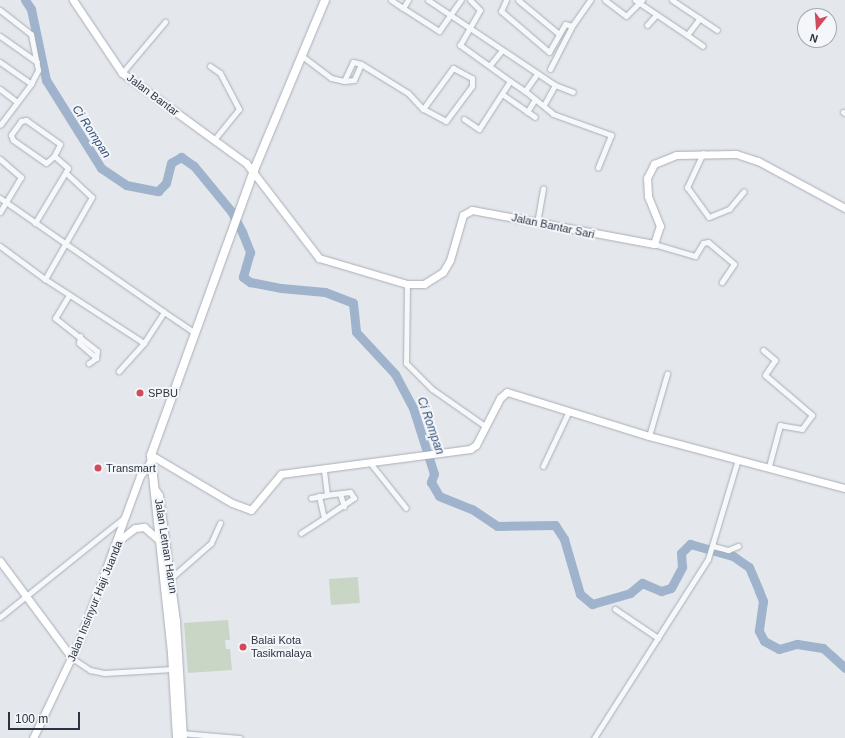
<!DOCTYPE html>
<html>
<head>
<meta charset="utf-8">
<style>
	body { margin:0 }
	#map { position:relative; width:845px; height:738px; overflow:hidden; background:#e4e7ec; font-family:Arial,sans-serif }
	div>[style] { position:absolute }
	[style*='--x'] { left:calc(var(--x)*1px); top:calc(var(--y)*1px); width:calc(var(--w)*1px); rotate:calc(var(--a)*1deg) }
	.green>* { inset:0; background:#c9d6c5; transform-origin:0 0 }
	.river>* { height:9px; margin:-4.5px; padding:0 4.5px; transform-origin:4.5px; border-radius:4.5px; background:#9fb4cc }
	.roads { filter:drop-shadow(0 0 1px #a9aeb7) drop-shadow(0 0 1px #a9aeb7) }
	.street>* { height:5px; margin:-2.5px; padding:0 2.5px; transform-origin:2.5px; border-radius:2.5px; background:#f7f8fa }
	.secondary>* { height:7px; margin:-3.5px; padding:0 3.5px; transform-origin:3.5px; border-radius:3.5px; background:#fff }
	.primary>* { height:8px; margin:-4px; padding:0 4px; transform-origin:4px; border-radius:4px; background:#fff }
	.dots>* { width:11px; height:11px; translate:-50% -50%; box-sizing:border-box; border:2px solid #f4f6f9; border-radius:50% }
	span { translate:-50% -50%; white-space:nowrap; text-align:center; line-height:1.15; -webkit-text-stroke:4px #f4f6f9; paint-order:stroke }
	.street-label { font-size:11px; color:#2b3445 }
	.poi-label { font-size:11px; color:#2b3445 }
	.left { translate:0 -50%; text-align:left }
	.water-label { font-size:12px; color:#34527a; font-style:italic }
	.north { position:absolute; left:797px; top:8px; width:40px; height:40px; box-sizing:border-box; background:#f4f6f9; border:1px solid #a4a8b1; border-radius:50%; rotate:197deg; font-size:11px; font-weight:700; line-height:16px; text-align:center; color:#2b3445 }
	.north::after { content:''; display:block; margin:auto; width:14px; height:18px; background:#d1495b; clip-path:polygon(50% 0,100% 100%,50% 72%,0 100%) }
	.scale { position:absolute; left:8px; top:712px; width:72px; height:18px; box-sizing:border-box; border:2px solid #2b3445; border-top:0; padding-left:5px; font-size:12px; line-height:14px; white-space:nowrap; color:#2b3445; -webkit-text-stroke:3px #f4f6f9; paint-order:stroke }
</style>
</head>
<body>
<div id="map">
	<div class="green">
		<i style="left:358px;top:577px;width:26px;height:29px;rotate:86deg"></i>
		<i style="clip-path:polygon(228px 620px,230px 640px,225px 640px,226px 649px,230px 649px,232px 670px,188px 673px,184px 623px)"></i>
	</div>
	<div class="river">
		<i style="--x:25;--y:0;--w:11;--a:56"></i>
		<i style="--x:31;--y:9;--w:73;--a:78.1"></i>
		<i style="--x:46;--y:80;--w:104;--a:58"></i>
		<i style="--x:101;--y:168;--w:30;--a:34"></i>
		<i style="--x:126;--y:185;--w:33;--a:11"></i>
		<i style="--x:158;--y:191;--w:11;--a:-45"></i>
		<i style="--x:166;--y:183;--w:21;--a:-76"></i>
		<i style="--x:171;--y:163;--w:12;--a:-31"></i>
		<i style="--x:181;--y:157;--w:16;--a:35"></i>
		<i style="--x:194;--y:166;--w:58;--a:50.6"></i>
		<i style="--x:231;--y:211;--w:24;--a:62"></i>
		<i style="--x:242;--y:232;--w:22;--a:68"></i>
		<i style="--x:250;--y:252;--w:26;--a:106"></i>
		<i style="--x:243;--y:277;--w:9;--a:36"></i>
		<i style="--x:250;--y:282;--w:32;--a:11"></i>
		<i style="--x:281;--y:288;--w:44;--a:5.2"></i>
		<i style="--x:325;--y:292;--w:30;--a:21"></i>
		<i style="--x:353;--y:303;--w:29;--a:84"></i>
		<i style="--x:356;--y:332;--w:57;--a:47.1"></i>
		<i style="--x:395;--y:374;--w:38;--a:62"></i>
		<i style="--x:413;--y:408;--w:69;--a:72.3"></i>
		<i style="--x:434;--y:474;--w:9;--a:111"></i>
		<i style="--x:431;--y:482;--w:16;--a:60"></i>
		<i style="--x:439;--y:496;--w:35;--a:22"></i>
		<i style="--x:472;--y:509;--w:30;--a:34"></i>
		<i style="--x:497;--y:526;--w:58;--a:-1"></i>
		<i style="--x:555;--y:525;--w:17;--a:57"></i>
		<i style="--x:564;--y:539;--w:57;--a:73.8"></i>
		<i style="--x:580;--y:594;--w:16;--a:40"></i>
		<i style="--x:592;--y:604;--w:40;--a:-16"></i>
		<i style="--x:630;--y:593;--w:16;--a:-40"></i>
		<i style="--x:642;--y:583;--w:21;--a:23"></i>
		<i style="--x:661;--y:591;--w:10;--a:-17"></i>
		<i style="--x:671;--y:588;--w:24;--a:-62"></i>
		<i style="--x:682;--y:567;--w:14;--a:-94"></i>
		<i style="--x:681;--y:553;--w:13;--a:-45"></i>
		<i style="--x:690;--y:544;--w:45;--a:15.6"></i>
		<i style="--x:733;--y:556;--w:19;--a:35"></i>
		<i style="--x:749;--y:567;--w:26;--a:67"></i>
		<i style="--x:759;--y:591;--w:11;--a:68"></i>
		<i style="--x:763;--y:601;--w:30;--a:98"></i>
		<i style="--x:759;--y:631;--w:11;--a:63"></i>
		<i style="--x:764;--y:641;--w:17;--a:28"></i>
		<i style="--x:779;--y:649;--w:19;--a:-16"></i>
		<i style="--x:797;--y:644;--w:26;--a:9"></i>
		<i style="--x:823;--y:648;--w:30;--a:42"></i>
	</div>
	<div class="roads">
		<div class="street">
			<i style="--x:391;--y:0;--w:14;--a:34"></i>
			<i style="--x:408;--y:0;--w:9;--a:122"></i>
			<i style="--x:403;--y:8;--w:43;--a:32.6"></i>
			<i style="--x:439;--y:31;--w:38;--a:-55"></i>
			<i style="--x:428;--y:0;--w:153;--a:33.8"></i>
			<i style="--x:555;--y:85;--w:23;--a:119"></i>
			<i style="--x:506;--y:0;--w:12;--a:114"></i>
			<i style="--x:501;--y:11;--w:63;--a:40.5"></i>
			<i style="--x:549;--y:52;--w:32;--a:-60"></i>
			<i style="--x:565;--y:24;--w:7;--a:16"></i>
			<i style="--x:572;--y:26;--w:32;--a:-55"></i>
			<i style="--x:518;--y:0;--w:53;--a:39.7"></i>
			<i style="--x:605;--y:0;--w:26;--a:37"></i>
			<i style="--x:626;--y:16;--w:23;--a:-45"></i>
			<i style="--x:635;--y:0;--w:63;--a:33.9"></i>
			<i style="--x:687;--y:35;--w:21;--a:-53"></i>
			<i style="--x:672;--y:0;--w:54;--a:33.7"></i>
			<i style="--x:0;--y:10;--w:39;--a:38"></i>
			<i style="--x:31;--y:34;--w:37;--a:79"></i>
			<i style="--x:38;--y:70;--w:16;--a:117"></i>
			<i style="--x:647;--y:25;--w:13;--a:-48"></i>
			<i style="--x:687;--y:35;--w:19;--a:35"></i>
			<i style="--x:0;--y:36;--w:45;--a:35.1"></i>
			<i style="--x:302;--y:56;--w:36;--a:37"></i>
			<i style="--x:331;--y:78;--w:13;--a:13"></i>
			<i style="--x:344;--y:81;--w:10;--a:-6"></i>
			<i style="--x:354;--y:80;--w:17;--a:-66"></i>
			<i style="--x:361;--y:64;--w:55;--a:31.7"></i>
			<i style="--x:408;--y:93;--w:22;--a:47"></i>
			<i style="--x:423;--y:109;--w:51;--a:-53.8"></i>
			<i style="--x:453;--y:68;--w:21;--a:28"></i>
			<i style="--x:472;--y:78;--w:8;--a:90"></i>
			<i style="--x:472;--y:86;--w:44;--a:126.6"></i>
			<i style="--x:446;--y:121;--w:26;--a:-152"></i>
			<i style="--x:0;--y:62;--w:38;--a:35"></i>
			<i style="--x:31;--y:84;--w:51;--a:127.1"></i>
			<i style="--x:490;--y:65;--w:19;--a:-51"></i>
			<i style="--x:210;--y:66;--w:12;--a:35"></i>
			<i style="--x:220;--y:73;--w:41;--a:62.2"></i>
			<i style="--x:239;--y:109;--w:38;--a:129"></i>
			<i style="--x:550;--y:69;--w:48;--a:-62.9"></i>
			<i style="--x:122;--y:73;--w:67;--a:-49.9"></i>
			<i style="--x:344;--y:81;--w:21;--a:-65"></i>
			<i style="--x:353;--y:62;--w:8;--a:14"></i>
			<i style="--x:510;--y:81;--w:18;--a:34"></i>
			<i style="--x:525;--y:91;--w:21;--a:-55"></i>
			<i style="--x:555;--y:85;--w:19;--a:21"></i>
			<i style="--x:0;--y:89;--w:21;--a:37"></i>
			<i style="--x:525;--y:91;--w:36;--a:39"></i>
			<i style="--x:553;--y:114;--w:62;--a:19.9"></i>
			<i style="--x:611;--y:135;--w:35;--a:112"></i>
			<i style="--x:502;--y:94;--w:40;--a:34.9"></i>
			<i style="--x:527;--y:112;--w:15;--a:-58"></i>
			<i style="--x:843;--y:112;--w:2;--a:27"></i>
			<i style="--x:464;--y:119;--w:18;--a:34"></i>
			<i style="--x:479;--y:129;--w:57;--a:-57.1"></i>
			<i style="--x:510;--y:81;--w:62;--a:-144.2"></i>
			<i style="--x:460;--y:45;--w:40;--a:-60.3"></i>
			<i style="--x:480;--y:10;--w:14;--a:-135"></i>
			<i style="--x:703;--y:153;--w:38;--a:115"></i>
			<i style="--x:687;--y:187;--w:37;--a:54"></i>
			<i style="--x:709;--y:217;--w:22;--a:-22"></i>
			<i style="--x:729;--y:209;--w:23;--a:-50"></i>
			<i style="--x:0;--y:159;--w:28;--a:41"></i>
			<i style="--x:21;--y:177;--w:41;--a:121"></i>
			<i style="--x:66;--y:173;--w:35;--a:43"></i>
			<i style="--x:92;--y:197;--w:95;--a:119.8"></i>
			<i style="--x:45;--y:279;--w:118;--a:32.9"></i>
			<i style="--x:0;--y:198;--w:200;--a:34.8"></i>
			<i style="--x:164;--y:312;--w:37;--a:123"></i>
			<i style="--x:144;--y:343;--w:38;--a:132"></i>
			<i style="--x:35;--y:223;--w:64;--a:-59"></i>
			<i style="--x:68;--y:168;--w:18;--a:-139"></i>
			<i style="--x:54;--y:156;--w:13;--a:-63"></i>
			<i style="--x:60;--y:144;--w:42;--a:-144.8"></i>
			<i style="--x:26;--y:120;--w:5;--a:169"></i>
			<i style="--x:21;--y:121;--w:17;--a:126"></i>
			<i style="--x:11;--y:135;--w:5;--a:68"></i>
			<i style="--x:13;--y:140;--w:40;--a:34.9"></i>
			<i style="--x:46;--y:163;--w:11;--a:-41"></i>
			<i style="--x:537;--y:223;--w:35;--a:-80"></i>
			<i style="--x:654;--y:244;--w:43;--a:16.3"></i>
			<i style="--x:695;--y:256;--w:15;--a:-58"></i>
			<i style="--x:703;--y:243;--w:5;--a:-11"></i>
			<i style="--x:708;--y:242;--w:34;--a:40"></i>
			<i style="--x:734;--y:264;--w:22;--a:124"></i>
			<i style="--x:0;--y:246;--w:56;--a:36.3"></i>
			<i style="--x:407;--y:284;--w:79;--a:90.7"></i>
			<i style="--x:406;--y:363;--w:37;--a:45"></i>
			<i style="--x:432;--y:389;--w:65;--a:34.9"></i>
			<i style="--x:69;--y:295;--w:27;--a:121"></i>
			<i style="--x:55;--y:318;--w:53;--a:38.2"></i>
			<i style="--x:97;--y:351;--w:7;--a:98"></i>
			<i style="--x:96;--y:358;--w:9;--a:144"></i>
			<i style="--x:164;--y:312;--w:36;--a:34"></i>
			<i style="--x:80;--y:336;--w:7;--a:98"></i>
			<i style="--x:79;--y:343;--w:23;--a:41"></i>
			<i style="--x:763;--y:350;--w:16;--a:40"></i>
			<i style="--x:775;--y:360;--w:18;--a:124"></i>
			<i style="--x:765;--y:375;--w:62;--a:40.4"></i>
			<i style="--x:812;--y:415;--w:17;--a:126"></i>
			<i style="--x:802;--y:429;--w:22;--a:-170"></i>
			<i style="--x:780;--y:425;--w:42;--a:105"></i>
			<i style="--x:649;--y:436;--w:65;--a:-73.8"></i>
			<i style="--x:371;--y:464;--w:56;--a:51.5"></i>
			<i style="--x:543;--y:466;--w:59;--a:-64.7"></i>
			<i style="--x:340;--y:494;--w:13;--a:72"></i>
			<i style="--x:311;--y:498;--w:16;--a:-11"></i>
			<i style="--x:327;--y:495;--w:26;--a:-97"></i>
			<i style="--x:324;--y:518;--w:36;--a:-34"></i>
			<i style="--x:354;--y:498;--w:7;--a:-124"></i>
			<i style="--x:350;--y:492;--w:23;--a:173"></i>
			<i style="--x:301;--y:533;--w:27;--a:-33"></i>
			<i style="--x:324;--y:518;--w:23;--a:-103"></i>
			<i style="--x:713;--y:546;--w:16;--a:15"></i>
			<i style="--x:728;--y:550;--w:11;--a:-22"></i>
			<i style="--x:171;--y:578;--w:53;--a:-41.2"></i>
			<i style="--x:211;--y:543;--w:22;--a:-66"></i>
			<i style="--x:615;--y:609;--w:52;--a:34"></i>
			<i style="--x:0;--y:617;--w:161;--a:-38.7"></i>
			<i style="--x:72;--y:658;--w:22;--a:34"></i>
			<i style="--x:90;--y:670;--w:14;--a:12"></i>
			<i style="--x:104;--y:673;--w:69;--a:-3.3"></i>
			<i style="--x:180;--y:733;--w:60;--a:4.8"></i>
			<i style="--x:594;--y:738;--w:212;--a:-57.5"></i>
			<i style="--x:708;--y:559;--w:104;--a:-73.3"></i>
		</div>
		<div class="secondary">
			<i style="--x:73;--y:0;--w:88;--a:56.1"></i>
			<i style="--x:122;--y:73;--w:153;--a:36"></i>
			<i style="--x:246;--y:163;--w:120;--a:52.5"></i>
			<i style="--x:319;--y:258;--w:92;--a:16.5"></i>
			<i style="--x:407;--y:284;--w:17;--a:0"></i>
			<i style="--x:424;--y:284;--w:22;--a:-32"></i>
			<i style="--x:443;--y:272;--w:14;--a:-60"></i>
			<i style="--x:450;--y:260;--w:47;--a:-73.9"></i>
			<i style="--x:463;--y:215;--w:10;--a:-29"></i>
			<i style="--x:472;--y:210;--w:185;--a:10.6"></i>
			<i style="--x:654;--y:244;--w:19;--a:-72"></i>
			<i style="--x:660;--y:226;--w:32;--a:-112"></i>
			<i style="--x:648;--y:196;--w:18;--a:-93"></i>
			<i style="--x:647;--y:178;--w:16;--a:-63"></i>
			<i style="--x:654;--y:164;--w:24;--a:-22"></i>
			<i style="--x:676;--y:155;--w:60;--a:-1"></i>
			<i style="--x:736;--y:154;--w:23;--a:18"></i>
			<i style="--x:758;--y:161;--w:99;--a:28.4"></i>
			<i style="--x:151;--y:455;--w:94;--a:30.7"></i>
			<i style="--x:232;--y:503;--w:20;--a:20"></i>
			<i style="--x:251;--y:510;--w:47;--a:-50.2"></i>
			<i style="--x:281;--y:474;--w:191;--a:-7.5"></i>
			<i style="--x:470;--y:449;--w:7;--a:-34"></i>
			<i style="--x:476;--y:445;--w:53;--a:-62.9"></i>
			<i style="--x:500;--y:398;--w:9;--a:-41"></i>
			<i style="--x:507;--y:392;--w:149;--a:17.2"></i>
			<i style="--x:649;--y:436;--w:203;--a:14.9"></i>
			<i style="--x:122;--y:538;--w:16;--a:-38"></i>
			<i style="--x:135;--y:528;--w:9;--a:-6"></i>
			<i style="--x:144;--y:527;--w:21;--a:41"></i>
			<i style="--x:0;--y:561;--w:121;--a:53.4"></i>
			<i style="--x:33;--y:738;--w:110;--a:-64.6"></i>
			<i style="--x:80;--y:639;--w:174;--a:-69.8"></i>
			<i style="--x:140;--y:476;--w:17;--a:-54"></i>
		</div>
		<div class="primary">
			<i style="--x:155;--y:490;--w:7;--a:56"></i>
			<i style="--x:159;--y:496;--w:126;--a:82.3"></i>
			<i style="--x:176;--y:621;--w:117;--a:86.6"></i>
			<i style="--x:177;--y:738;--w:85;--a:-93.4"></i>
			<i style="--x:172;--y:653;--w:199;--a:-96.1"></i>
			<i style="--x:151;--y:455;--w:303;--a:-70.1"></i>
			<i style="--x:254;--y:170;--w:184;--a:-67.3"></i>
		</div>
	</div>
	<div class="dots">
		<i style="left:140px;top:393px;background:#d1495b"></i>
		<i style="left:98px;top:468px;background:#d1495b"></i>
		<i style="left:243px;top:647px;background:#d1495b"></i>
	</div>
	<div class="street-label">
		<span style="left:153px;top:95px;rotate:37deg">Jalan Bantar</span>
		<span style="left:553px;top:226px;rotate:12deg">Jalan Bantar Sari</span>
		<span style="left:166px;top:546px;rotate:81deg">Jalan Letnan Harun</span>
		<span style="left:95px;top:601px;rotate:-68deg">Jalan Insinyur Haji Juanda</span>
	</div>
	<div class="poi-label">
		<span class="left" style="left:148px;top:393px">SPBU</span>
		<span class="left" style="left:106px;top:468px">Transmart</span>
		<span class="left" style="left:251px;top:647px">Balai Kota<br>Tasikmalaya</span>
	</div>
	<div class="water-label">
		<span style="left:91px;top:132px;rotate:57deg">Ci Rompan</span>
		<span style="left:430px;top:426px;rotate:71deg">Ci Rompan</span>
	</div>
	<div class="north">N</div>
	<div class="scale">100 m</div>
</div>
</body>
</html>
